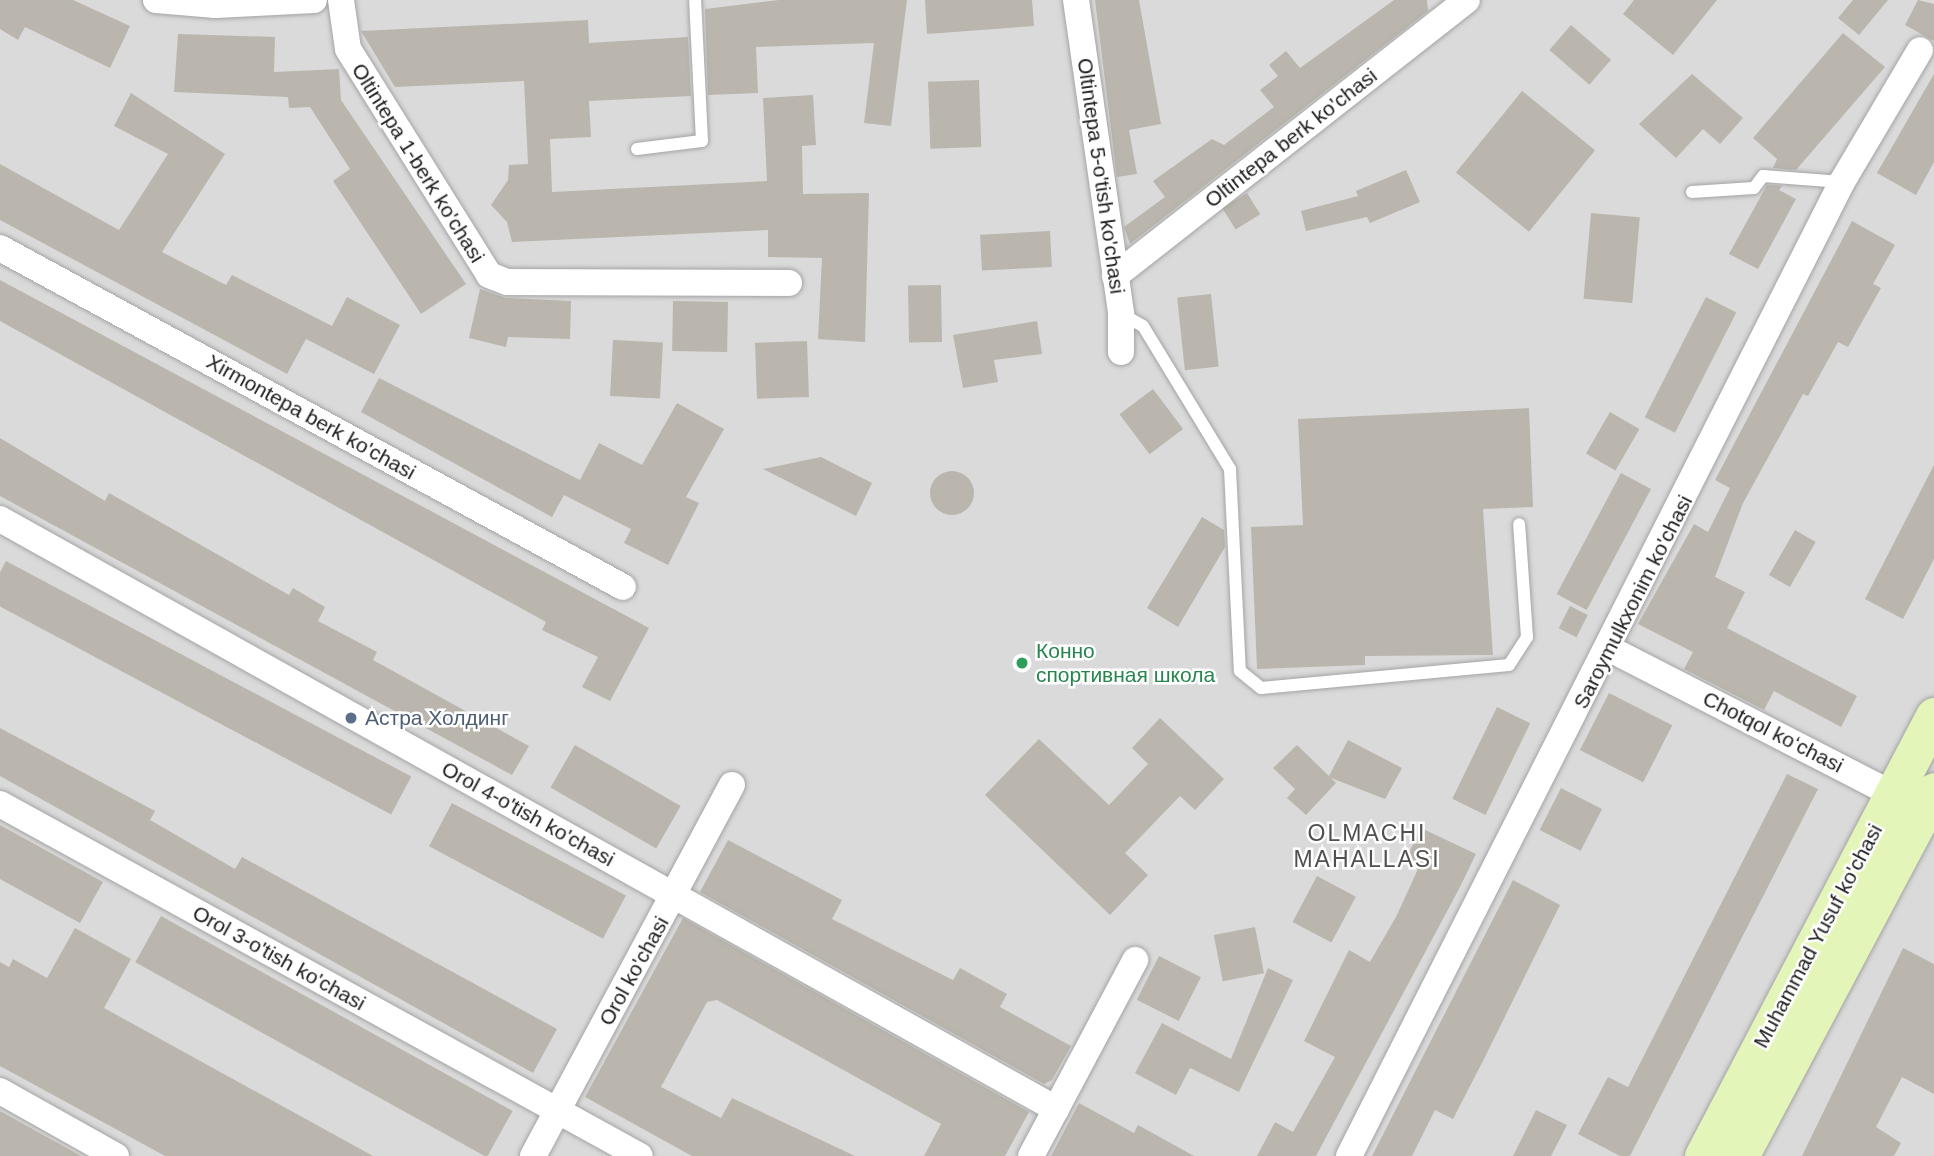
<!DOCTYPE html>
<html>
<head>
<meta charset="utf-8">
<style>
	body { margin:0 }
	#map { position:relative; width:1934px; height:1156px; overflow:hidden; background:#eeede3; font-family:Arial,sans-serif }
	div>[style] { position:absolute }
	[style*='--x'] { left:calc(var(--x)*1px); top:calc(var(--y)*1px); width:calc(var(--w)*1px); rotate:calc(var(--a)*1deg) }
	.residential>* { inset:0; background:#dbdada; transform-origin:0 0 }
	.building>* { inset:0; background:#bab6ad; transform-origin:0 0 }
	.round { border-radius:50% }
	.roads { filter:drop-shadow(0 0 2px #a4a4a4) drop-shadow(0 0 2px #a4a4a4) }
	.lane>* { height:12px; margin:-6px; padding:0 6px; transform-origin:6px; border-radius:6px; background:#fff }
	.street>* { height:26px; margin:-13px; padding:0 13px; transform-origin:13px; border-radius:13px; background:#fff }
	.secondary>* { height:37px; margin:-18.5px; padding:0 18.5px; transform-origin:18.5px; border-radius:18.5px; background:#e4f5ba }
	.dots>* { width:19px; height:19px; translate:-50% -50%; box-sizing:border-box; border:4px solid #fff; border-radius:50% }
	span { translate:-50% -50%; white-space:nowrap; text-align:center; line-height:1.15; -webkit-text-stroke:5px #fff; paint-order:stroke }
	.street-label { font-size:21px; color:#1d1d1d }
	.leisure-label { font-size:21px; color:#27864d }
	.left { translate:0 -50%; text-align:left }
	.service-label { font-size:21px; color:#4e5e75 }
	.neighbourhood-label { font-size:23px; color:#505050; letter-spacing:2px }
</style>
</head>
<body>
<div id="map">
	<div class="residential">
		<i style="left:0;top:0;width:1934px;height:1156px"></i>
	</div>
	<div class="building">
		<i style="clip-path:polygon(0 0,73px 0,130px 26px,110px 68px,25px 27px,18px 40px,0 29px)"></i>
		<i style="clip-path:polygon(779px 0,907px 0,891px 126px,864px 123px,874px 43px,756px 47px,758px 93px,708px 95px,705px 9px)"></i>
		<i style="clip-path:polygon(925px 0,1032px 0,1034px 26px,927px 34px)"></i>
		<i style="clip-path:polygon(1095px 0,1139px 0,1161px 124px,1129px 130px,1137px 174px,1117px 177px)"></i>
		<i style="clip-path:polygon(1394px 0,1427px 0,1428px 11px,1130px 244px,1124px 227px,1165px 197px,1153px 181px,1212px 139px,1224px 145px,1274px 107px,1260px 90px,1278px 76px,1269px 65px,1286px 51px,1300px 68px)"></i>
		<i style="clip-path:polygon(1634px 0,1717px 0,1673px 55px,1623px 14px)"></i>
		<i style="clip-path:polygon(1853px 0,1888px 0,1859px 35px,1838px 18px)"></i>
		<i style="clip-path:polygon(1918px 0,1934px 4px,1934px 41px,1905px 25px)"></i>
		<i style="clip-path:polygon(588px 20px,589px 43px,688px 37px,691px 96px,589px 101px,591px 137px,550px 139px,552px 192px,767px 181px,763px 98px,813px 95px,816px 145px,802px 146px,803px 194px,869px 193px,865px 342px,818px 339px,822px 258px,768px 257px,768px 230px,512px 242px,507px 222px,491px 205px,508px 180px,509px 165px,528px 164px,524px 81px,395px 87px,361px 31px)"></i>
		<i style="left:1571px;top:25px;width:53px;height:33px;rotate:41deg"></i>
		<i style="clip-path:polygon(1843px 33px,1885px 67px,1796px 170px,1773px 168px,1777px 159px,1753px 138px)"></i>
		<i style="clip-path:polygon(178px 34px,275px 37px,274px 72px,339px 69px,341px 100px,466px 284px,421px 314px,333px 181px,350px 169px,310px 107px,289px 108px,288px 97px,174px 92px)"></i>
		<i style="clip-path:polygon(1692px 74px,1743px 118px,1720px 144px,1703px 129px,1676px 158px,1639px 124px)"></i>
		<i style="clip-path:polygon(1934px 74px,1934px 162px,1916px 195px,1877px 173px)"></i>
		<i style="left:979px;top:80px;width:67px;height:51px;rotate:88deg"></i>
		<i style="left:1522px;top:91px;width:94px;height:105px;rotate:39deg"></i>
		<i style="clip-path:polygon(131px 93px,225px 154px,162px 252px,226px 285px,232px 275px,332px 326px,347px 297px,400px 325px,374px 374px,306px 339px,287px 374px,0 220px,0 164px,119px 230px,168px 154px,114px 126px)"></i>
		<i style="clip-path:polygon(1406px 170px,1420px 202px,1370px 223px,1367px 217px,1306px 231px,1301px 211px,1358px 196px,1356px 191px)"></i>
		<i style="clip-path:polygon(1767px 185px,1782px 186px,1779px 190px,1796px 199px,1758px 269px,1729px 254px)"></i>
		<i style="left:1247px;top:193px;width:25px;height:29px;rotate:58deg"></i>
		<i style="left:1591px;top:213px;width:49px;height:86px;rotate:5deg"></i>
		<i style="clip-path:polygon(1852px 221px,1895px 245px,1873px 284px,1881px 288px,1848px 347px,1838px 342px,1808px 396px,1803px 394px,1743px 503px,1715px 577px,1745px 592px,1727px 628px,1857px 696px,1841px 727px,1774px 691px,1764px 710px,1684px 669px,1693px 652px,1638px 624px,1694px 524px,1708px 532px,1730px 488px,1715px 480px)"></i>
		<i style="left:1050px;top:231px;width:36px;height:70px;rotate:87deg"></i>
		<i style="clip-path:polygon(0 280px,649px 628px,610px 701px,582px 687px,598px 657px,542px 630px,546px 622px,0 321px)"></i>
		<i style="left:941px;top:285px;width:57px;height:33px;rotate:89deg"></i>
		<i style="clip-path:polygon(480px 289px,506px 298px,571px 301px,570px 339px,508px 337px,506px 347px,469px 338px)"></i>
		<i style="left:1211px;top:294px;width:73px;height:34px;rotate:84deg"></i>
		<i style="left:1706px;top:297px;width:34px;height:135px;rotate:27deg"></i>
		<i style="left:673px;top:301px;width:55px;height:50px;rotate:1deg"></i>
		<i style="clip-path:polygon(1037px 321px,1042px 354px,994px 360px,998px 382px,963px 388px,953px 335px)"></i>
		<i style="left:613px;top:340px;width:50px;height:56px;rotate:3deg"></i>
		<i style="left:807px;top:341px;width:56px;height:52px;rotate:88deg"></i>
		<i style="clip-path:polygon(379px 378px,580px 480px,599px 443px,642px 465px,677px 403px,724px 429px,686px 497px,699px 503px,668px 565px,624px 543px,631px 529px,564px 495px,552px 517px,361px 412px)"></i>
		<i style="left:1153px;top:389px;width:50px;height:42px;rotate:53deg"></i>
		<i style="clip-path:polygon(1529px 408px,1533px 507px,1483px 509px,1493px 655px,1365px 656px,1365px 665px,1257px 669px,1251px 527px,1303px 525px,1298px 419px)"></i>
		<i style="left:1610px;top:412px;width:34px;height:48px;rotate:30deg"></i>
		<i style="clip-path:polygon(0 438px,105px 501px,109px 493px,289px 595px,293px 588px,325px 607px,318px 621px,377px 652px,373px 660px,529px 746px,512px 775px,0 496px)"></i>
		<i style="clip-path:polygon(821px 457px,872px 483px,856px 516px,763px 469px)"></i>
		<i style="clip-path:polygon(1934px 465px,1934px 559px,1903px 619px,1865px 599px)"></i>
		<i class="round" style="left:930px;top:471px;width:44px;height:44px"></i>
		<i style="left:1621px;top:473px;width:34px;height:137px;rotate:28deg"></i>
		<i style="clip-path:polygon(1202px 517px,1224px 530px,1225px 547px,1178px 627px,1147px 608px)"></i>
		<i style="left:1795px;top:530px;width:24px;height:52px;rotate:30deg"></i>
		<i style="left:6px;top:561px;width:459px;height:43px;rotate:28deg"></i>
		<i style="left:1570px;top:606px;width:20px;height:25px;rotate:27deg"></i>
		<i style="left:1609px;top:693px;width:71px;height:64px;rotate:27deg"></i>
		<i style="left:1497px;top:707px;width:37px;height:102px;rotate:26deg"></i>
		<i style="clip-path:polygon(1160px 718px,1224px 779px,1195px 810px,1180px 796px,1125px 853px,1148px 875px,1110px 915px,985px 795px,1039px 739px,1109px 805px,1148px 764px,1132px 748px)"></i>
		<i style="clip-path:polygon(0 728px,155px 811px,150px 820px,235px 869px,242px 857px,557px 1029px,533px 1073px,0 776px)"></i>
		<i style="clip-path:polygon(1348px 740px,1402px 768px,1385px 799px,1331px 778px,1336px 783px,1306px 815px,1287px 798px,1295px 789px,1273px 768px,1297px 745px,1329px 776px)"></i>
		<i style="left:575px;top:745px;width:122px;height:49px;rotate:30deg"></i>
		<i style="clip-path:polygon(1787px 774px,1818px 789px,1630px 1156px,1620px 1156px,1578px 1134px,1608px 1077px,1628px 1087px)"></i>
		<i style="left:1561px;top:788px;width:46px;height:47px;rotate:27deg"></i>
		<i style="left:452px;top:803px;width:197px;height:49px;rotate:28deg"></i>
		<i style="clip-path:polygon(0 825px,103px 882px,80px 923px,0 879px)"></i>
		<i style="clip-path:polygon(1421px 828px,1476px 854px,1459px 889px,1316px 1156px,1257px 1156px,1275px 1122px,1293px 1132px,1335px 1057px,1304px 1041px,1349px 950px,1370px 962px,1397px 915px,1418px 869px,1404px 863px)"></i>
		<i style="clip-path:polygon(728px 840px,842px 900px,832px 919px,953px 980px,960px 968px,1007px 994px,1000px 1007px,1071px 1046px,1052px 1080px,1044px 1084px,700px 892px)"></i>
		<i style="left:1317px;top:876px;width:44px;height:52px;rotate:28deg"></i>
		<i style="clip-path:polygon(1513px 880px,1560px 905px,1484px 1059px,1453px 1119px,1435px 1110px,1412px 1156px,1372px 1156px)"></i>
		<i style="left:161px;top:916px;width:402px;height:53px;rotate:29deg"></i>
		<i style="clip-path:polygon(683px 918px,1029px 1112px,1005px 1156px,924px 1156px,941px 1124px,717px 1000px,707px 1002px,661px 1087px,721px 1118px,732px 1098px,855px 1156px,692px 1156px,585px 1097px)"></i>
		<i style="left:1255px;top:927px;width:47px;height:42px;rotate:79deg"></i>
		<i style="clip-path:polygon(75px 928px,131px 959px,104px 1008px,373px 1156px,165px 1156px,0 1066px,0 962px,9px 967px,13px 959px,47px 978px)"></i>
		<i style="clip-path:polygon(1903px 948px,1934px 964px,1934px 1094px,1902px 1077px,1876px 1127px,1901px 1143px,1894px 1156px,1802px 1156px)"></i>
		<i style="left:1159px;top:956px;width:47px;height:49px;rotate:27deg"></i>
		<i style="clip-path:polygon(1268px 968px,1293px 980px,1239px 1092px,1190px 1068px,1176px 1095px,1135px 1073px,1162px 1023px,1231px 1059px)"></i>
		<i style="clip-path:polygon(1079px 1103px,1134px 1133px,1138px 1125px,1194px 1156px,1051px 1156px)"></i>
		<i style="clip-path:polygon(1536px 1110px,1567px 1125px,1551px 1156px,1513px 1156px)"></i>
		<i style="clip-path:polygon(0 1111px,81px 1156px,0 1156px)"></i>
	</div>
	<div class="roads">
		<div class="lane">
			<i style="--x:637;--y:149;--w:65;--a:-7"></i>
			<i style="--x:702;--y:141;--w:141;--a:-92.8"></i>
			<i style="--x:1692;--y:192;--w:62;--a:-3.7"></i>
			<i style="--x:1754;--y:188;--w:15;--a:-53"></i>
			<i style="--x:1763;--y:176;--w:79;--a:4.3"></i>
			<i style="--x:1122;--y:314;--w:24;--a:30"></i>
			<i style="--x:1143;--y:326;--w:167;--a:58.7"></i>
			<i style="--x:1230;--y:469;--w:202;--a:87.2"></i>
			<i style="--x:1240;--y:671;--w:27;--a:39"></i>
			<i style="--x:1261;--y:688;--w:249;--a:-5.3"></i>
			<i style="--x:1509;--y:665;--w:33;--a:-57"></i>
			<i style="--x:1527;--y:637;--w:113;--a:-94"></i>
		</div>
		<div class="street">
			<i style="--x:156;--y:0;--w:60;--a:4.8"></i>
			<i style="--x:216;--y:5;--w:98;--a:-2.9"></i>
			<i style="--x:341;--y:0;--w:49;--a:81.9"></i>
			<i style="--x:348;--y:49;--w:266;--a:58"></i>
			<i style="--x:489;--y:275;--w:19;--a:21"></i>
			<i style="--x:507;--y:282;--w:282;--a:0.2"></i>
			<i style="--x:1076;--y:0;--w:317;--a:81.8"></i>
			<i style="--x:1121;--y:314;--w:38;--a:90"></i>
			<i style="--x:0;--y:248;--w:709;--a:28.55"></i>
			<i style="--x:1115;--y:276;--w:447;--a:-38.1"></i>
			<i style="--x:0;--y:519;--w:1210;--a:29.19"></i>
			<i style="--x:1610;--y:649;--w:335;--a:27.2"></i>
			<i style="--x:0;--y:804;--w:730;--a:28.81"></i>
			<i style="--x:0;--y:1091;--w:133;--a:29.3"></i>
			<i style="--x:533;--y:1156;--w:421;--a:-61.8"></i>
			<i style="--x:1031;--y:1156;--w:222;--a:-62"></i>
			<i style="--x:1349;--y:1156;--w:1092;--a:-63.15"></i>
			<i style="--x:1842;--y:182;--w:153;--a:-59.4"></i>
		</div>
		<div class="secondary">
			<i style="--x:1703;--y:1156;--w:497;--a:-62.3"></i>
			<i style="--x:1740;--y:1156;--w:413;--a:-62"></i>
		</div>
	</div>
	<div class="dots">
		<i style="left:1022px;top:663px;background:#2e9e5b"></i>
		<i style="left:351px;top:718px;background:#5c6f8a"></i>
	</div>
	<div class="street-label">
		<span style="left:1291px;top:138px;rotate:-38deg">Oltintepa berk ko'chasi</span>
		<span style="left:418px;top:163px;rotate:58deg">Oltintepa 1-berk ko'chasi</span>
		<span style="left:1101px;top:176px;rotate:82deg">Oltintepa 5-o'tish ko'chasi</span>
		<span style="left:311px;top:417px;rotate:29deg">Xirmontepa berk ko'chasi</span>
		<span style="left:1633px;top:602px;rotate:-63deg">Saroymulkxonim ko'chasi</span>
		<span style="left:1773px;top:732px;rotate:27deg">Chotqol koʻchasi</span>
		<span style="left:528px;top:814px;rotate:29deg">Orol 4-o'tish ko'chasi</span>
		<span style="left:1818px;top:936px;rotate:-62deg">Muhammad Yusuf ko'chasi</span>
		<span style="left:279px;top:958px;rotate:29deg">Orol 3-o'tish ko'chasi</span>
		<span style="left:634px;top:971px;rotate:-61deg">Orol ko'chasi</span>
	</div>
	<div class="leisure-label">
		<span class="left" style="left:1036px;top:663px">Конно<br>спортивная школа</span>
	</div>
	<div class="service-label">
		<span class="left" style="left:365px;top:718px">Астра Холдинг</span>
	</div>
	<div class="neighbourhood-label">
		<span style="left:1367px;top:846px">OLMACHI<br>MAHALLASI</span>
	</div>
</div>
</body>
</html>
